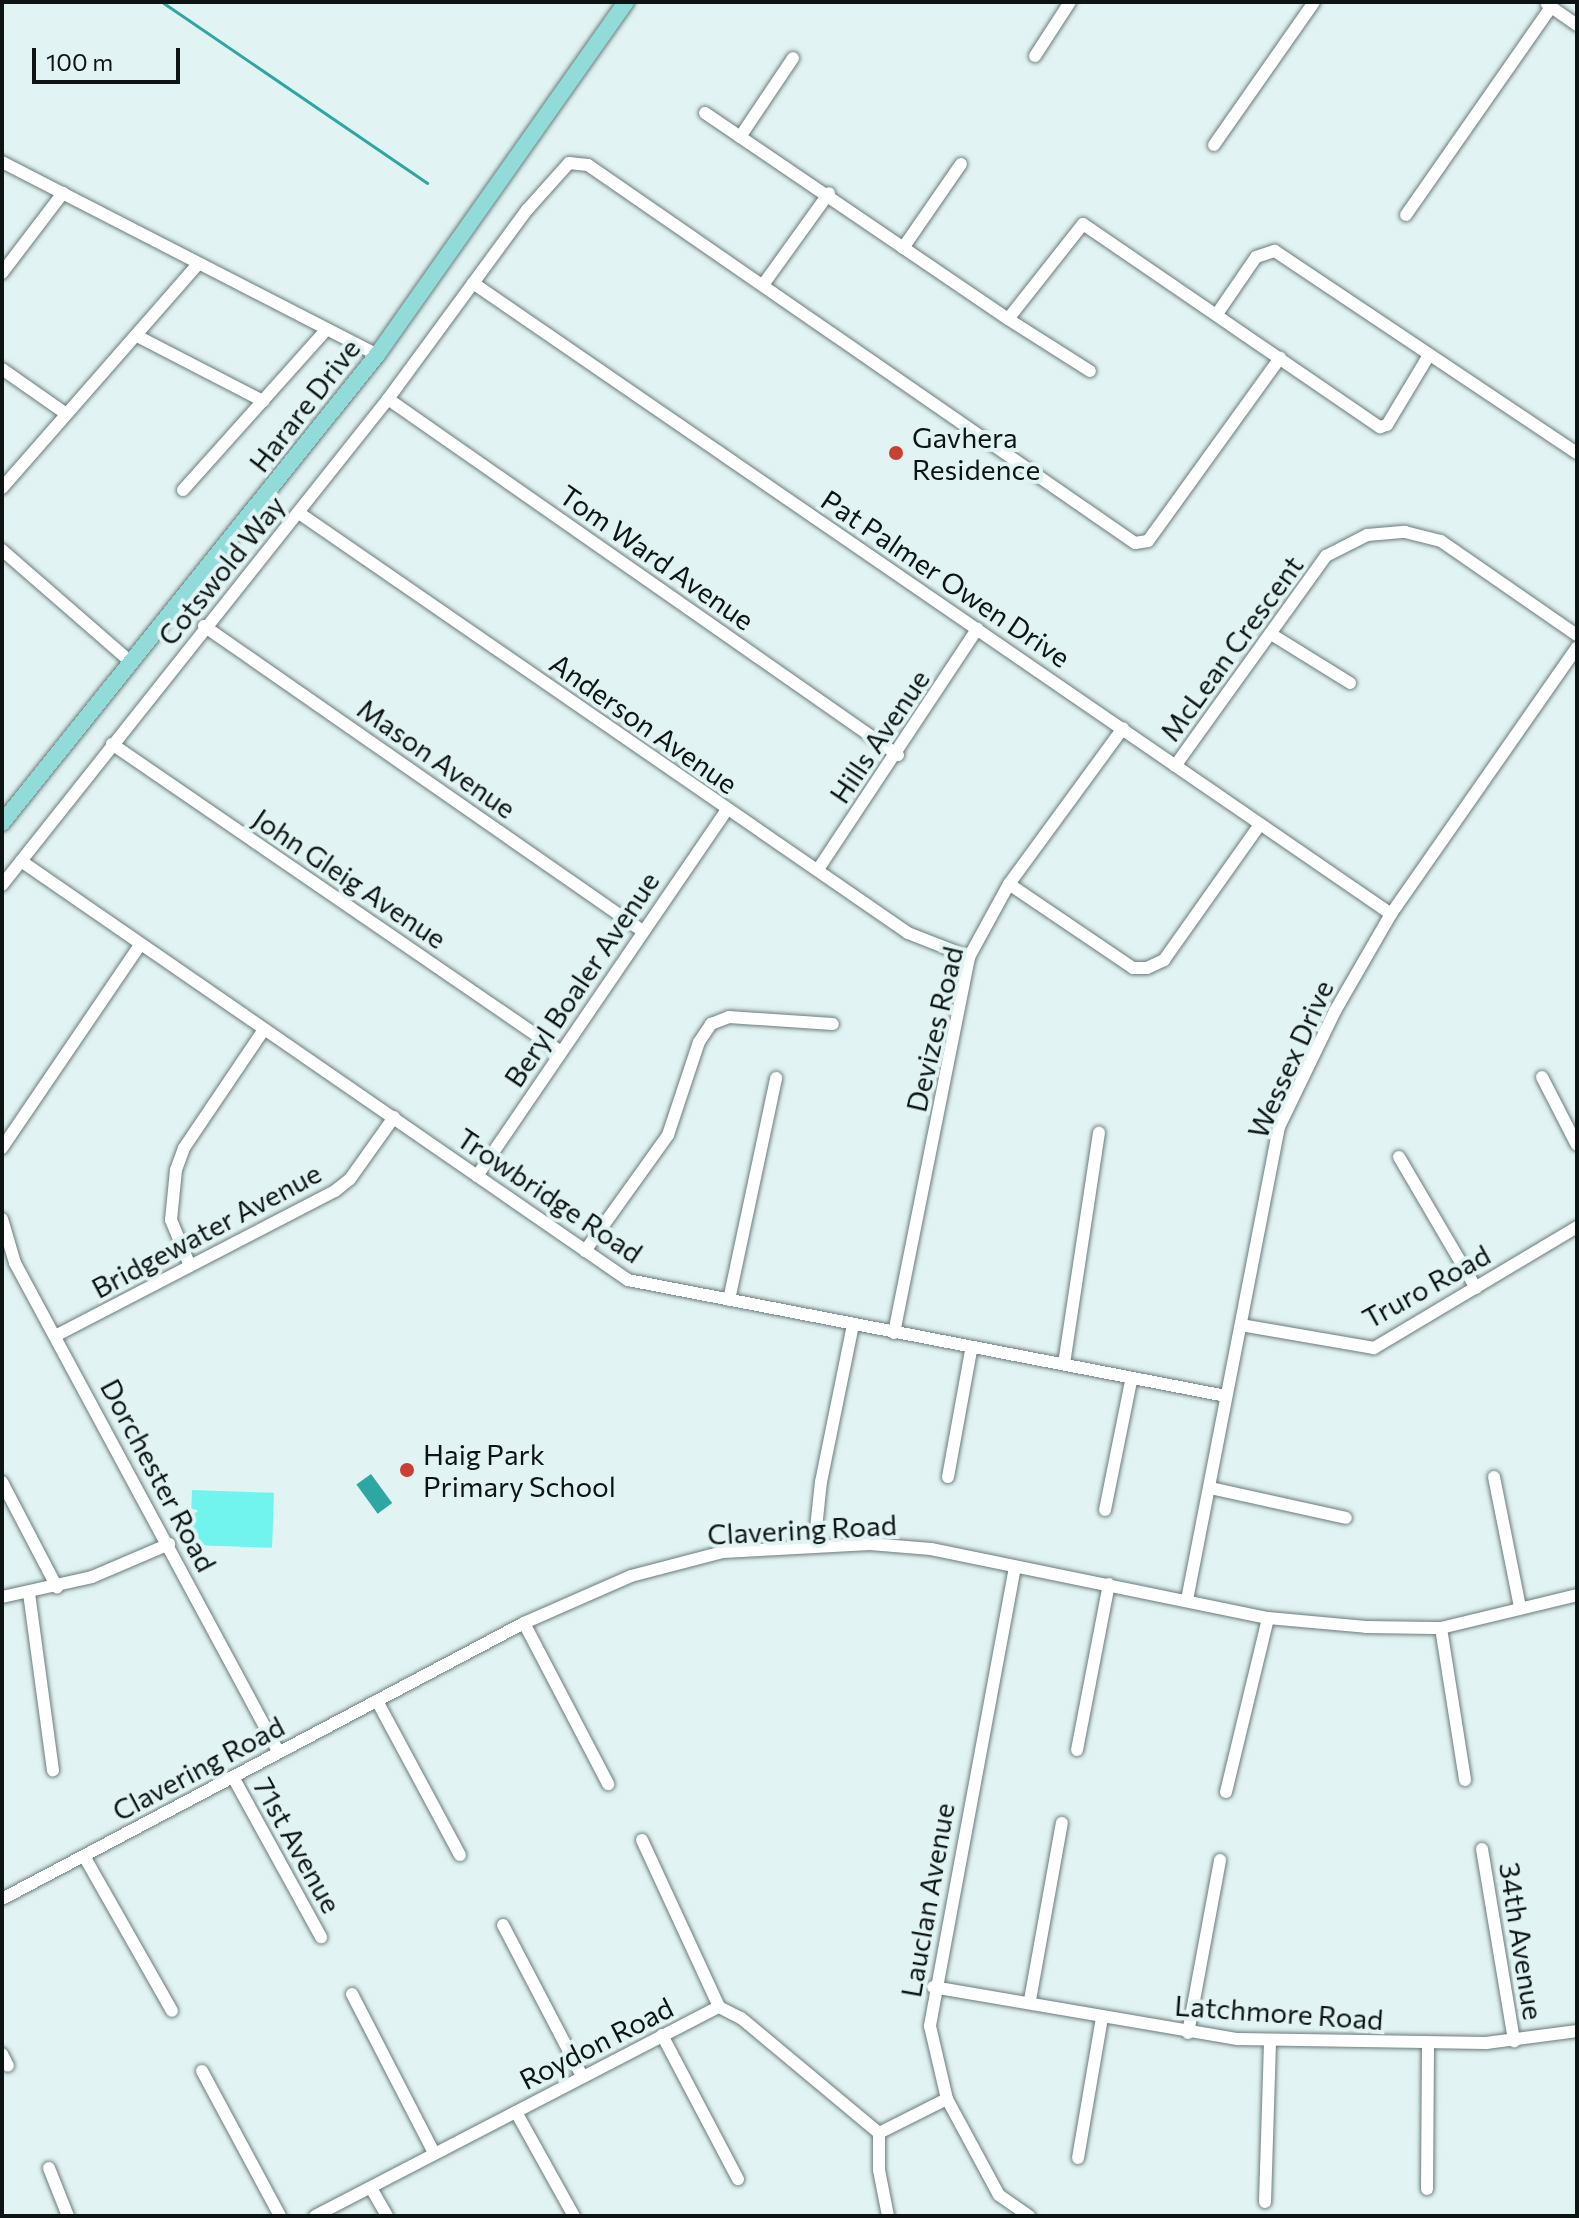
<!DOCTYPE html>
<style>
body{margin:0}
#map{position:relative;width:1579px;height:2218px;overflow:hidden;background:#e1f4f3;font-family:Commissioner,sans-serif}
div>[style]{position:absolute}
.green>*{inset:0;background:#70f4ed;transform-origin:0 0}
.water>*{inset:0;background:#2da7a2;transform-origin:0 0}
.stream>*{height:3px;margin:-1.5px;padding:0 1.5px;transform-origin:1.5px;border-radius:1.5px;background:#2da7a2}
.roads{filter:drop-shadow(0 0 2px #6a7b7a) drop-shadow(0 0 2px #6a7b7a)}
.minor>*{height:12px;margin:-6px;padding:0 6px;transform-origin:6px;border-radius:6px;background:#fff}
.major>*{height:16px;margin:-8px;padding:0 8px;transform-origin:8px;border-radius:8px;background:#91dcd9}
.dots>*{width:22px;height:22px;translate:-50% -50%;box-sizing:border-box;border:4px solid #e1f4f3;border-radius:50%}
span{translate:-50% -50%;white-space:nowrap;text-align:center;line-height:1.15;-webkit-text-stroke:8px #e1f4f3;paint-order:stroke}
.street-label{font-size:28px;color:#0d1414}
.poi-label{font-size:28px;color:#0d1414}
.left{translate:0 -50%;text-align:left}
.frame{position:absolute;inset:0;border:4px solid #0d1414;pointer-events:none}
.scale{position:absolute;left:32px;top:48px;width:148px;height:36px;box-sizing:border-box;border:4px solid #0d1414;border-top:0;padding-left:10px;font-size:24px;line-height:28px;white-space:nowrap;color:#0d1414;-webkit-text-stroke:6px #e1f4f3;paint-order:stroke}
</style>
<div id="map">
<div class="green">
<div style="left:192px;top:1490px;width:82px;height:55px;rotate:2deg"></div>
</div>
<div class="water">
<div style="left:371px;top:1474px;width:36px;height:18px;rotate:54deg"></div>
</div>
<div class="stream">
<div style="left:162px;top:2px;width:321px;rotate:34.3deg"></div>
</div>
<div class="roads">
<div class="minor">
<div style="left:1547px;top:4px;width:37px;rotate:35deg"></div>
<div style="left:1035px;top:56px;width:64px;rotate:-57.1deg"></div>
<div style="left:705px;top:113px;width:366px;rotate:34.2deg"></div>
<div style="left:1008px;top:319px;width:121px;rotate:-51.7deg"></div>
<div style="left:1083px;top:224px;width:360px;rotate:34.4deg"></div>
<div style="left:1380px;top:427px;width:7px;rotate:-16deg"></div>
<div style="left:1387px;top:425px;width:82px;rotate:-59deg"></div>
<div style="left:740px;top:137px;width:95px;rotate:-56.1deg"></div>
<div style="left:1214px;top:145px;width:174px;rotate:-55deg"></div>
<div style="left:2px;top:162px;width:422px;rotate:27.2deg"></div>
<div style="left:1406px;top:215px;width:254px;rotate:-55.1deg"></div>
<div style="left:903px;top:248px;width:102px;rotate:-55.4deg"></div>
<div style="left:2px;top:273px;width:101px;rotate:-52.7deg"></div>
<div style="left:473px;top:283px;width:1114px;rotate:34.5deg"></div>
<div style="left:763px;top:285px;width:113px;rotate:-54.3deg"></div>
<div style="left:1217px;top:314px;width:69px;rotate:-55.6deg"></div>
<div style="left:1256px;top:257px;width:20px;rotate:-18deg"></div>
<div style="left:1275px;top:251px;width:363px;rotate:33.8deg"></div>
<div style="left:1008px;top:319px;width:97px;rotate:32.4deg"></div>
<div style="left:139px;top:337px;width:140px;rotate:27.3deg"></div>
<div style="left:2px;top:369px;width:77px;rotate:34.9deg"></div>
<div style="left:388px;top:399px;width:622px;rotate:34.92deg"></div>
<div style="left:2px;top:488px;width:298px;rotate:-48.8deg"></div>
<div style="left:183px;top:490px;width:216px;rotate:-48.2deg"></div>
<div style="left:299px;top:513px;width:740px;rotate:34.59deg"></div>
<div style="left:908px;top:933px;width:66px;rotate:21.5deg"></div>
<div style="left:2px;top:550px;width:171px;rotate:41deg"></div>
<div style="left:204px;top:626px;width:532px;rotate:34.82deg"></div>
<div style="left:1271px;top:634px;width:93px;rotate:31.8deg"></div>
<div style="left:112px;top:744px;width:544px;rotate:34.45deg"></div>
<div style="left:1175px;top:766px;width:259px;rotate:-54.3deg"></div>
<div style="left:1326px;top:556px;width:46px;rotate:-27.1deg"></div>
<div style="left:1367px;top:535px;width:38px;rotate:-5deg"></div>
<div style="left:1405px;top:532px;width:37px;rotate:14deg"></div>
<div style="left:1441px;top:541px;width:165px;rotate:34.7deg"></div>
<div style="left:21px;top:861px;width:738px;rotate:34.62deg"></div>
<div style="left:628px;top:1280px;width:609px;rotate:10.98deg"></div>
<div style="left:819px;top:868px;width:287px;rotate:-56.5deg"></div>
<div style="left:1009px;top:884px;width:150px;rotate:34.1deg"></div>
<div style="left:1133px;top:968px;width:14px"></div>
<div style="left:1147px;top:968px;width:19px;rotate:-25deg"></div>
<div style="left:1164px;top:960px;width:163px;rotate:-54.7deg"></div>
<div style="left:2px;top:885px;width:621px;rotate:-51.54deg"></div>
<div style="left:388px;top:399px;width:235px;rotate:-53.7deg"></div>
<div style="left:527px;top:210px;width:63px;rotate:-48.2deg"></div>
<div style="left:569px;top:163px;width:19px;rotate:6deg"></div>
<div style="left:588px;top:165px;width:665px;rotate:34.65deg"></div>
<div style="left:1135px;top:543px;width:13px;rotate:-9deg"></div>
<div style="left:1148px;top:541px;width:226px;rotate:-54.2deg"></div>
<div style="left:1542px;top:1077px;width:76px;rotate:62.8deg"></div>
<div style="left:2px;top:1148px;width:245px;rotate:-55.8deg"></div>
<div style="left:1399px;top:1157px;width:152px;rotate:59.6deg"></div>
<div style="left:477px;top:1176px;width:443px;rotate:-55.7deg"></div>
<div style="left:2px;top:1219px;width:46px;rotate:73.5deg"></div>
<div style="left:15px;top:1263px;width:554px;rotate:61.68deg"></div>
<div style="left:585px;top:1251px;width:143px;rotate:-54.4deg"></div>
<div style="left:668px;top:1135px;width:98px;rotate:-71.6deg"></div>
<div style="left:699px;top:1042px;width:22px;rotate:-56deg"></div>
<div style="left:711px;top:1024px;width:19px;rotate:-21deg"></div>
<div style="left:729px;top:1017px;width:104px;rotate:3.9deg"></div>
<div style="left:190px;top:1266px;width:50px;rotate:-112.4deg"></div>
<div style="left:171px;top:1220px;width:50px;rotate:-84.3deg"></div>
<div style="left:176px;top:1170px;width:23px;rotate:-70deg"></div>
<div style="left:184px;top:1148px;width:141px;rotate:-56deg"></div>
<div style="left:729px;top:1300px;width:227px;rotate:-78deg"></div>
<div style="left:1241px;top:1325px;width:135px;rotate:9.8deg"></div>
<div style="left:1374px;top:1348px;width:236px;rotate:-30.8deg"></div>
<div style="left:894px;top:1333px;width:383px;rotate:-78.7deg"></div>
<div style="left:969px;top:957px;width:83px;rotate:-61.3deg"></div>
<div style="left:1009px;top:884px;width:193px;rotate:-53.8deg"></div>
<div style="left:57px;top:1335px;width:313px;rotate:-27.4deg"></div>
<div style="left:335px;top:1191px;width:19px;rotate:-39deg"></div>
<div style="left:350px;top:1179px;width:76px;rotate:-54.6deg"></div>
<div style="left:1064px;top:1364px;width:234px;rotate:-81.4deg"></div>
<div style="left:948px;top:1477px;width:129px;rotate:-79.7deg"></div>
<div style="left:1494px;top:1477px;width:133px;rotate:78.7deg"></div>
<div style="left:2px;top:1482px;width:119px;rotate:62.4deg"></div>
<div style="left:1210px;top:1488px;width:139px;rotate:12.4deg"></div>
<div style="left:1105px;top:1510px;width:132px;rotate:-78.6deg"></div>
<div style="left:814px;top:1547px;width:65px;rotate:-83.9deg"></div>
<div style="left:821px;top:1482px;width:160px;rotate:-78.5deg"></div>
<div style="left:1015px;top:1567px;width:467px;rotate:100.5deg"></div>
<div style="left:930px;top:2026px;width:75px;rotate:76.9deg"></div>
<div style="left:947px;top:2099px;width:109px;rotate:61.6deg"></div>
<div style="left:999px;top:2195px;width:37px;rotate:35deg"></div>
<div style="left:29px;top:1593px;width:179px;rotate:82.3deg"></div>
<div style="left:2px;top:1597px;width:92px;rotate:-12.5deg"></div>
<div style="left:92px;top:1577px;width:84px;rotate:-23.2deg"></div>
<div style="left:1187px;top:1600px;width:482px;rotate:-79deg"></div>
<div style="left:1279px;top:1127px;width:129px;rotate:-64.2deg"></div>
<div style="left:1335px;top:1011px;width:112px;rotate:-60deg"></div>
<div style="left:1391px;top:914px;width:325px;rotate:-55.1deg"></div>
<div style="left:524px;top:1623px;width:182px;rotate:62.4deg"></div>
<div style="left:1441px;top:1628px;width:154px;rotate:81deg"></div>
<div style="left:377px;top:1701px;width:175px;rotate:61.7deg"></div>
<div style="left:1077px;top:1750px;width:169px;rotate:-79.1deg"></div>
<div style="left:233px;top:1777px;width:183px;rotate:61.2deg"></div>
<div style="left:1226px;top:1792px;width:179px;rotate:-76.4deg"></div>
<div style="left:642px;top:1840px;width:184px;rotate:65.2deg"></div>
<div style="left:1482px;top:1849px;width:195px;rotate:80.5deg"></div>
<div style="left:84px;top:1856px;width:178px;rotate:60.4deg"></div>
<div style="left:2px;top:1899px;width:590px;rotate:-27.87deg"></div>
<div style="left:524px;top:1623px;width:117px;rotate:-23.7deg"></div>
<div style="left:631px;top:1576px;width:95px;rotate:-14.6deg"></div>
<div style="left:723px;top:1552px;width:147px;rotate:-3.1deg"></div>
<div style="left:870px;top:1544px;width:61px;rotate:4.7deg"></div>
<div style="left:931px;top:1549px;width:344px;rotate:11.6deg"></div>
<div style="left:1268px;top:1618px;width:98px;rotate:5.2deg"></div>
<div style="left:1366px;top:1627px;width:75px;rotate:0.8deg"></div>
<div style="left:1441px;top:1628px;width:140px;rotate:-13.6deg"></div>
<div style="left:503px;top:1925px;width:170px;rotate:62.4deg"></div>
<div style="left:933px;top:1987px;width:309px;rotate:9.7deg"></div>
<div style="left:1238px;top:2039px;width:248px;rotate:0.9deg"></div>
<div style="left:1486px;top:2043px;width:92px;rotate:-7.5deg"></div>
<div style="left:352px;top:1994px;width:179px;rotate:62.7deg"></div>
<div style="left:1030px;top:2000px;width:180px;rotate:-79.8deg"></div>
<div style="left:1188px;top:2033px;width:176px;rotate:-79.5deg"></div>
<div style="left:662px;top:2035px;width:163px;rotate:62.2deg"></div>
<div style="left:2px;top:2054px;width:13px;rotate:63deg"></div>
<div style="left:202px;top:2071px;width:165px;rotate:61.7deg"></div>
<div style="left:516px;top:2112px;width:119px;rotate:60.9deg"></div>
<div style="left:879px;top:2133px;width:37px;rotate:90deg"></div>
<div style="left:879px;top:2170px;width:47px;rotate:78.9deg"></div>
<div style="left:879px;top:2133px;width:76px;rotate:-26.6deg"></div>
<div style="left:1078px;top:2158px;width:142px;rotate:-80.3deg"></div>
<div style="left:49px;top:2168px;width:52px;rotate:68.4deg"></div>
<div style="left:371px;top:2188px;width:32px;rotate:60deg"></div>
<div style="left:1427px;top:2189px;width:145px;rotate:-89.6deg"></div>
<div style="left:1265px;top:2202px;width:161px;rotate:-88.2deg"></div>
<div style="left:315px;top:2216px;width:455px;rotate:-27.4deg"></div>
<div style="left:719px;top:2007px;width:25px;rotate:27deg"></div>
<div style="left:741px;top:2018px;width:180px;rotate:39.8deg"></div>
</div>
<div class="major">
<div style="left:2px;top:823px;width:600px;rotate:-51.3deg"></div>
<div style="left:377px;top:355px;width:432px;rotate:-54.8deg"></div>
</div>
</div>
<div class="dots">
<div style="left:896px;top:453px;background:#cb3e32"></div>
<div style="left:407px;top:1470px;background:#cb3e32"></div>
</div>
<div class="street-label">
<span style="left:304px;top:405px;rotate:-52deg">Harare Drive</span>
<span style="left:657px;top:557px;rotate:35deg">Tom Ward Avenue</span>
<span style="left:221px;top:570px;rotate:-51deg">Cotswold Way</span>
<span style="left:946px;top:578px;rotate:34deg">Pat Palmer Owen Drive</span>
<span style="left:1231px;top:648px;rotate:-54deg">McLean Crescent</span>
<span style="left:644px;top:723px;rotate:35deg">Anderson Avenue</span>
<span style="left:879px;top:736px;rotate:-56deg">Hills Avenue</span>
<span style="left:437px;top:758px;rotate:35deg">Mason Avenue</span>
<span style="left:350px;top:878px;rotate:34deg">John Gleig Avenue</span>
<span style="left:581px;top:979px;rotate:-56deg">Beryl Boaler Avenue</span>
<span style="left:934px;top:1029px;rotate:-77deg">Devizes Road</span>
<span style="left:1290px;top:1059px;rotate:-66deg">Wessex Drive</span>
<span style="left:550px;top:1195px;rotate:34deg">Trowbridge Road</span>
<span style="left:206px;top:1230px;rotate:-28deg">Bridgewater Avenue</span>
<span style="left:1426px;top:1286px;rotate:-29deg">Truro Road</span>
<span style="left:159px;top:1475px;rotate:62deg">Dorchester Road</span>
<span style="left:802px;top:1529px;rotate:-3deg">Clavering Road</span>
<span style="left:198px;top:1768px;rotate:-28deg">Clavering Road</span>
<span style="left:298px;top:1845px;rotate:61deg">71st Avenue</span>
<span style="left:927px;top:1900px;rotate:-80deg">Lauclan Avenue</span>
<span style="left:1522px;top:1941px;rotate:81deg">34th Avenue</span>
<span style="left:1279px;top:2012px;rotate:4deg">Latchmore Road</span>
<span style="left:596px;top:2043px;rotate:-27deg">Roydon Road</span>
</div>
<div class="poi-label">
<span class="left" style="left:912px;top:453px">Gavhera<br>Residence</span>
<span class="left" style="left:423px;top:1470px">Haig Park<br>Primary School</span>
</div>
<div class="frame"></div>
<div class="scale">100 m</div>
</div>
